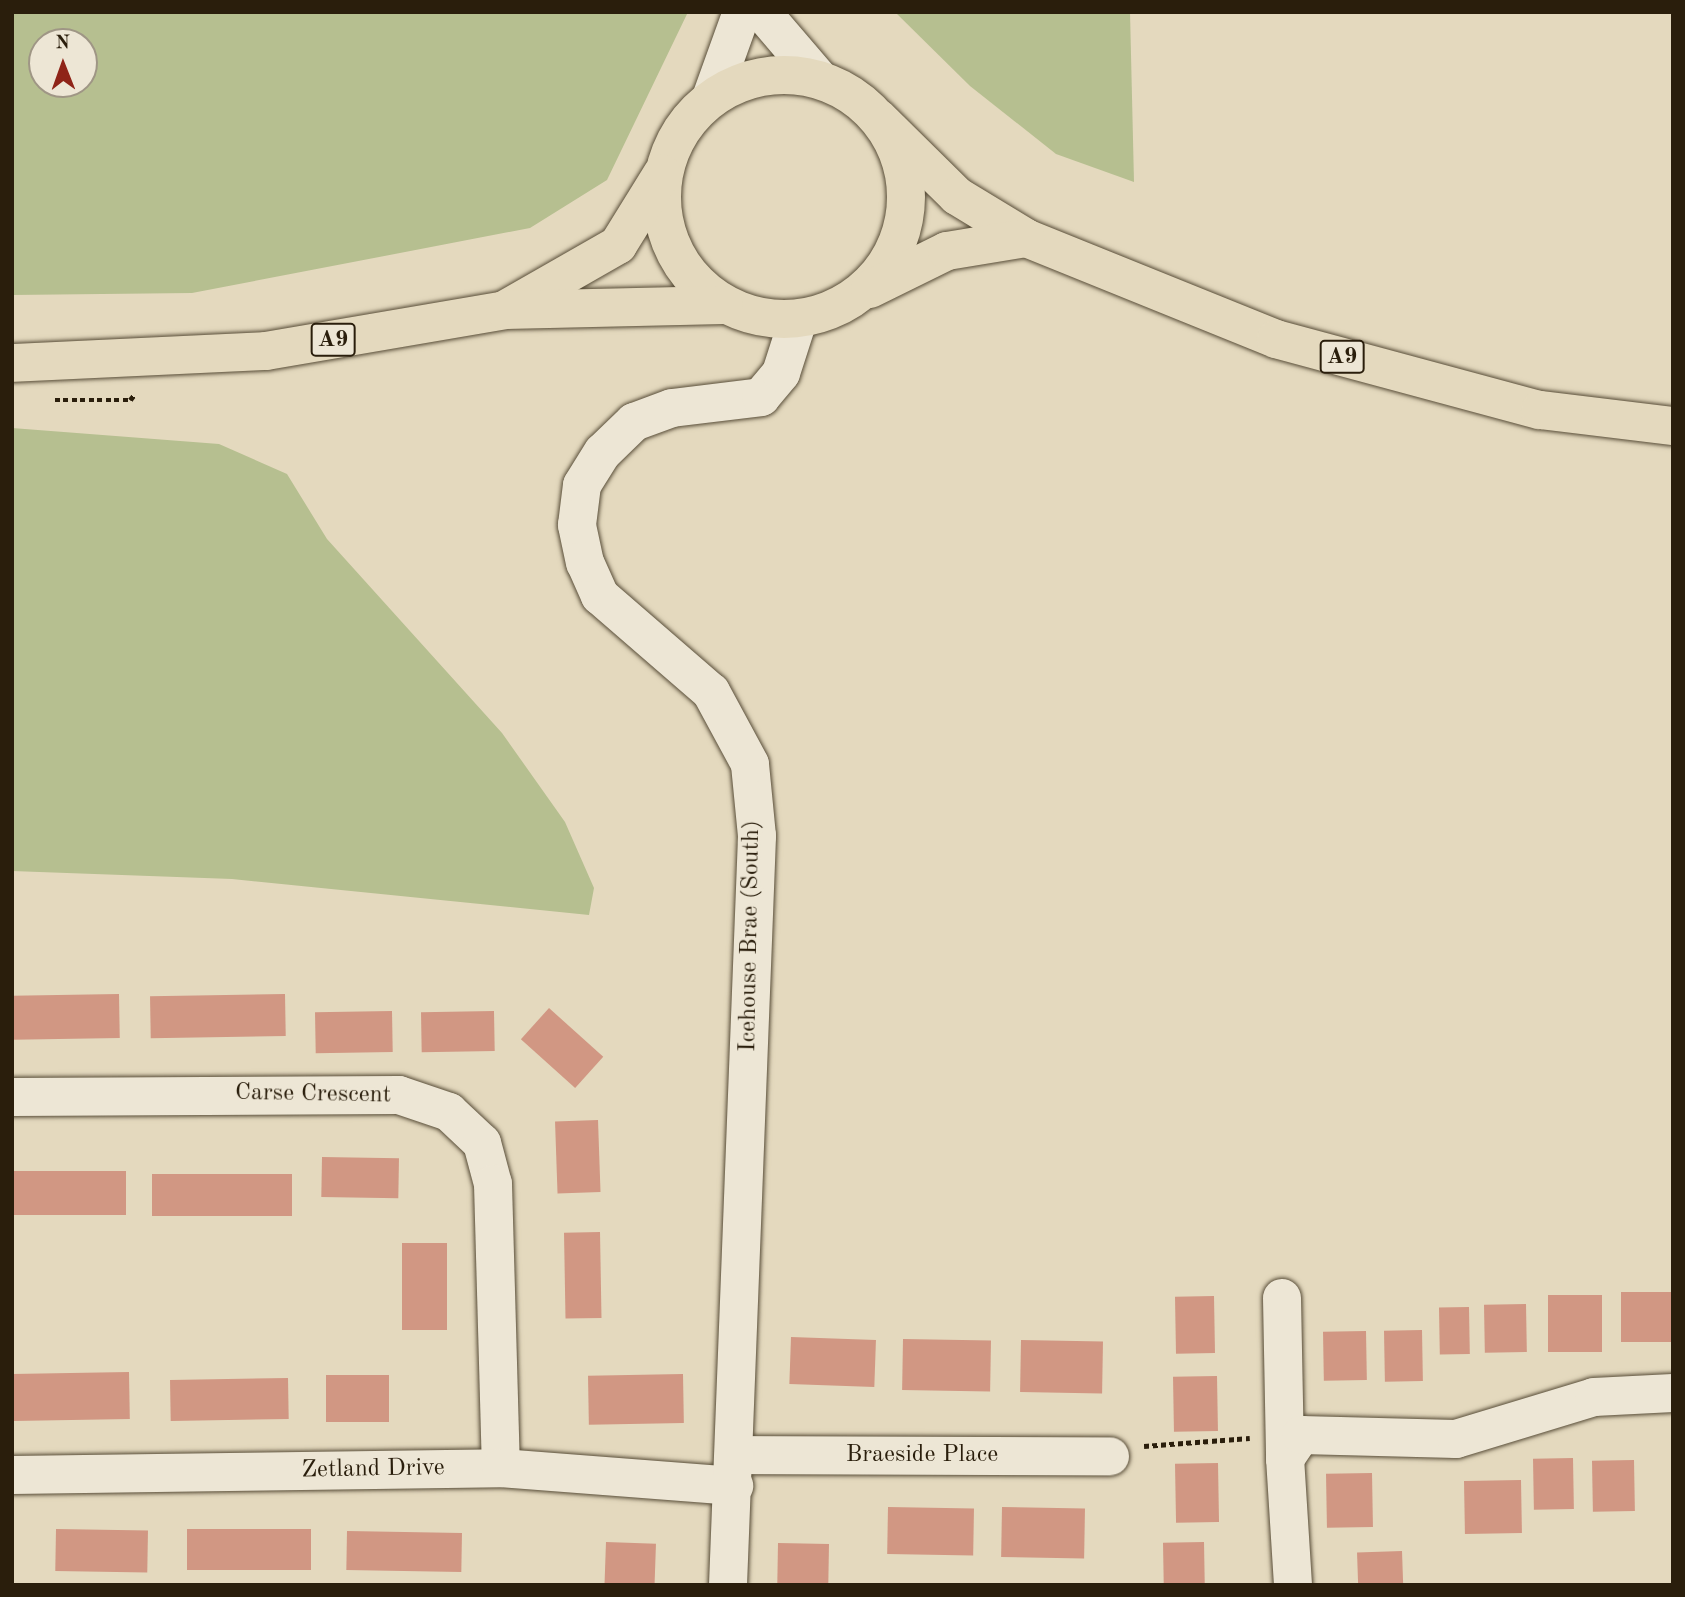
<!DOCTYPE html>
<style>
body{margin:0}
#map{position:relative;width:1685px;height:1597px;overflow:hidden;background:#e4d9be;font-family:"Old Standard TT",serif}
div>[style]{position:absolute}
.green>*{inset:0;background:#b6bf90}
.building>*{inset:0;background:#d19783;transform-origin:0 0}
.path>*{height:4.5px;margin-top:-2.25px;transform-origin:0;background:repeating-linear-gradient(90deg,#2a1e0c 0 5px,transparent 0 8.5px)}
.roads{filter:drop-shadow(0 0 2px #584d38) drop-shadow(0 0 2px #584d38)}
.minor>*{height:38px;margin:-19px;padding:0 19px;transform-origin:19px;border-radius:19px;background:#ede6d5}
.major>*{height:38px;margin:-19px;padding:0 19px;transform-origin:19px;border-radius:19px;background:#e4d9be}
.major>.ring{margin:-19px;padding:0;box-sizing:content-box;background:none;border:38px solid #e4d9be;border-radius:50%}
span{translate:-50% -50%;white-space:nowrap;text-align:center;line-height:1.15;-webkit-text-stroke:5px #ede6d5;paint-order:stroke}
.shield-label span{padding:2px 5px;background:#ede6d5;border:2px solid;border-radius:5px;-webkit-text-stroke-width:0}
.shield-label{font-size:23px;color:#2a1e0c;font-weight:700}
.street-label{font-size:24px;color:#2a1e0c}
.frame{position:absolute;inset:0;border:14px solid #2a1e0c;pointer-events:none}
.north{position:absolute;left:28px;top:28px;width:70px;height:70px;box-sizing:border-box;background:#ede6d5;border:2px solid #9f9685;border-radius:50%;rotate:359deg;font-size:19px;font-weight:700;line-height:28px;text-align:center;color:#2a1e0c}
.north::after{content:'';display:block;margin:auto;width:24px;height:32px;background:#8f2418;clip-path:polygon(50% 0,100% 100%,50% 72%,0 100%)}
</style>
<div id="map">
<div class="green">
<div style="clip-path:polygon(evenodd,12px 12px,688px 12px,607px 180px,530px 228px,192px 293px,12px 295px,12px 12px,42px 42px,84px 42px,84px 84px,42px 84px,42px 42px)"></div>
<div style="clip-path:polygon(895px 12px,1130px 12px,1134px 182px,1056px 154px,970px 86px)"></div>
<div style="clip-path:polygon(12px 428px,219px 444px,287px 474px,327px 539px,502px 733px,565px 822px,594px 888px,589px 915px,232px 879px,12px 871px)"></div>
</div>
<div class="building">
<div style="left:119px;top:994px;width:44px;height:107px;rotate:89deg"></div>
<div style="left:285px;top:994px;width:42px;height:135px;rotate:89deg"></div>
<div style="left:549px;top:1008px;width:73px;height:42px;rotate:42deg"></div>
<div style="left:392px;top:1011px;width:41px;height:77px;rotate:89deg"></div>
<div style="left:494px;top:1011px;width:40px;height:73px;rotate:89deg"></div>
<div style="left:598px;top:1120px;width:72px;height:43px;rotate:88deg"></div>
<div style="left:322px;top:1157px;width:77px;height:40px;rotate:1deg"></div>
<div style="left:126px;top:1171px;width:44px;height:114px;rotate:90deg"></div>
<div style="left:152px;top:1174px;width:140px;height:42px"></div>
<div style="left:600px;top:1232px;width:86px;height:36px;rotate:89deg"></div>
<div style="left:402px;top:1243px;width:45px;height:87px"></div>
<div style="left:1673px;top:1292px;width:50px;height:52px;rotate:90deg"></div>
<div style="left:1548px;top:1295px;width:54px;height:57px"></div>
<div style="left:1214px;top:1296px;width:57px;height:39px;rotate:89deg"></div>
<div style="left:1526px;top:1304px;width:48px;height:42px;rotate:89deg"></div>
<div style="left:1469px;top:1307px;width:47px;height:30px;rotate:89deg"></div>
<div style="left:1422px;top:1330px;width:51px;height:38px;rotate:89deg"></div>
<div style="left:1366px;top:1331px;width:49px;height:43px;rotate:89deg"></div>
<div style="left:791px;top:1337px;width:85px;height:47px;rotate:2deg"></div>
<div style="left:903px;top:1339px;width:88px;height:51px;rotate:1deg"></div>
<div style="left:1021px;top:1340px;width:82px;height:52px;rotate:1deg"></div>
<div style="left:129px;top:1372px;width:47px;height:117px;rotate:89deg"></div>
<div style="left:683px;top:1374px;width:49px;height:95px;rotate:89deg"></div>
<div style="left:326px;top:1375px;width:63px;height:47px"></div>
<div style="left:1217px;top:1376px;width:55px;height:44px;rotate:89deg"></div>
<div style="left:288px;top:1378px;width:41px;height:118px;rotate:89deg"></div>
<div style="left:1573px;top:1458px;width:51px;height:40px;rotate:89deg"></div>
<div style="left:1634px;top:1460px;width:51px;height:42px;rotate:89deg"></div>
<div style="left:1218px;top:1463px;width:59px;height:43px;rotate:89deg"></div>
<div style="left:1372px;top:1473px;width:54px;height:46px;rotate:89deg"></div>
<div style="left:1521px;top:1480px;width:53px;height:57px;rotate:89deg"></div>
<div style="left:888px;top:1507px;width:86px;height:47px;rotate:1deg"></div>
<div style="left:1002px;top:1507px;width:83px;height:50px;rotate:1deg"></div>
<div style="left:56px;top:1529px;width:92px;height:42px;rotate:1deg"></div>
<div style="left:187px;top:1529px;width:124px;height:41px"></div>
<div style="left:347px;top:1531px;width:115px;height:39px;rotate:1deg"></div>
<div style="left:606px;top:1542px;width:50px;height:43px;rotate:2deg"></div>
<div style="left:1204px;top:1542px;width:43px;height:41px;rotate:89deg"></div>
<div style="left:778px;top:1543px;width:51px;height:42px;rotate:1deg"></div>
<div style="left:1402px;top:1551px;width:34px;height:45px;rotate:88deg"></div>
</div>
<div class="path">
<div style="left:55px;top:400px;width:75px"></div>
<div style="left:130px;top:400px;width:6px;rotate:-51deg"></div>
<div style="left:1144px;top:1446px;width:106px;rotate:-4.3deg"></div>
</div>
<div class="roads">
<div class="minor">
<div style="left:762px;top:12px;width:89px;rotate:49.5deg"></div>
<div style="left:711px;top:98px;width:91px;rotate:-70.2deg"></div>
<div style="left:12px;top:1097px;width:387px;rotate:-0.3deg"></div>
<div style="left:399px;top:1095px;width:53px;rotate:18.8deg"></div>
<div style="left:449px;top:1112px;width:45px;rotate:43.2deg"></div>
<div style="left:482px;top:1143px;width:42px;rotate:75deg"></div>
<div style="left:493px;top:1184px;width:284px;rotate:88.4deg"></div>
<div style="left:1282px;top:1298px;width:161px;rotate:88.9deg"></div>
<div style="left:735px;top:1455px;width:375px;rotate:0.2deg"></div>
<div style="left:12px;top:1475px;width:489px;rotate:-0.8deg"></div>
<div style="left:501px;top:1468px;width:234px;rotate:4.4deg"></div>
<div style="left:728px;top:1585px;width:750px;rotate:-87.78deg"></div>
<div style="left:757px;top:836px;width:72px;rotate:-95.6deg"></div>
<div style="left:750px;top:764px;width:82px;rotate:-118.4deg"></div>
<div style="left:711px;top:692px;width:147px;rotate:-139.1deg"></div>
<div style="left:600px;top:596px;width:36px;rotate:-114deg"></div>
<div style="left:585px;top:563px;width:39px;rotate:-102deg"></div>
<div style="left:577px;top:525px;width:40px;rotate:-82.9deg"></div>
<div style="left:582px;top:485px;width:39px;rotate:-58deg"></div>
<div style="left:603px;top:452px;width:43px;rotate:-44.1deg"></div>
<div style="left:634px;top:422px;width:40px;rotate:-20.2deg"></div>
<div style="left:672px;top:408px;width:90px;rotate:-7deg"></div>
<div style="left:761px;top:397px;width:31px;rotate:-50deg"></div>
<div style="left:781px;top:373px;width:56px;rotate:-72.2deg"></div>
<div style="left:1293px;top:1585px;width:126px;rotate:-93.6deg"></div>
<div style="left:1285px;top:1459px;width:29px;rotate:-56deg"></div>
<div style="left:1301px;top:1435px;width:155px;rotate:1.5deg"></div>
<div style="left:1456px;top:1439px;width:144px;rotate:-16.9deg"></div>
<div style="left:1594px;top:1397px;width:79px;rotate:-2.9deg"></div>
</div>
<div class="major">
<div class="ring" style="left:662px;top:75px;width:206px;height:206px"></div>
<div style="left:878px;top:118px;width:111px;rotate:44.6deg"></div>
<div style="left:957px;top:196px;width:81px;rotate:31.3deg"></div>
<div style="left:1026px;top:238px;width:270px;rotate:22deg"></div>
<div style="left:1276px;top:339px;width:273px;rotate:15.1deg"></div>
<div style="left:1540px;top:410px;width:134px;rotate:6.9deg"></div>
<div style="left:870px;top:289px;width:86px;rotate:-26.3deg"></div>
<div style="left:947px;top:251px;width:80px;rotate:-9.3deg"></div>
<div style="left:506px;top:309px;width:129px;rotate:-29.7deg"></div>
<div style="left:618px;top:245px;width:84px;rotate:-58.2deg"></div>
<div style="left:12px;top:363px;width:254px;rotate:-2.7deg"></div>
<div style="left:266px;top:351px;width:242px;rotate:-9.7deg"></div>
<div style="left:505px;top:310px;width:219px;rotate:-1.3deg"></div>
</div>
</div>
<div class="shield-label">
<span style="left:333px;top:340px">A9</span>
<span style="left:1342px;top:357px">A9</span>
</div>
<div class="street-label">
<span style="left:751px;top:936px;rotate:-89deg">Icehouse Brae (South)</span>
<span style="left:313px;top:1095px;rotate:1deg">Carse Crescent</span>
<span style="left:922px;top:1456px">Braeside Place</span>
<span style="left:373px;top:1470px;rotate:-1deg">Zetland Drive</span>
</div>
<div class="frame"></div>
<div class="north">N</div>
</div>
